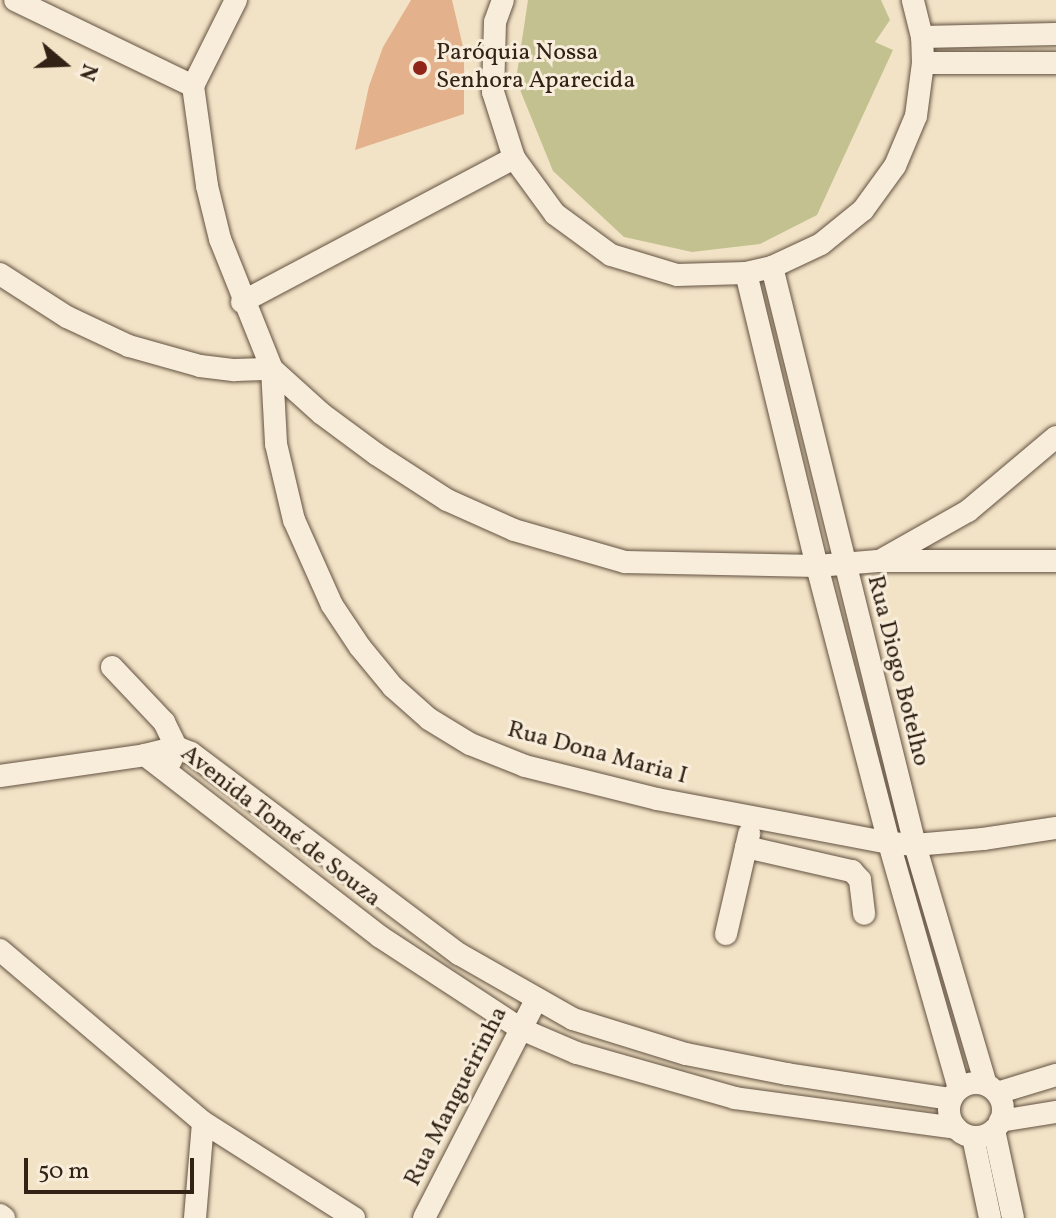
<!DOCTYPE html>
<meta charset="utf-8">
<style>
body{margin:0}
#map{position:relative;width:1056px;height:1218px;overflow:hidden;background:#f3e3c6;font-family:Vollkorn,serif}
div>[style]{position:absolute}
.green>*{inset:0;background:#c3c190}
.building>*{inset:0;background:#e3b28c}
.roads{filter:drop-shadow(0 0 2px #625241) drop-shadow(0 0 2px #625241)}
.minor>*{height:22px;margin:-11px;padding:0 11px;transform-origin:11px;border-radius:11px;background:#f7edda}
.minor>.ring{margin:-11px;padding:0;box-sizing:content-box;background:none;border:22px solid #f7edda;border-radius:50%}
.dots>*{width:22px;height:22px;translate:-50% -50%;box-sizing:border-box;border:4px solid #f7edda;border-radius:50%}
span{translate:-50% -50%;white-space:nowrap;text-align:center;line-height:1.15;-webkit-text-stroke:6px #f7edda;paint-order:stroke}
.poi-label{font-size:24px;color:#312215}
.left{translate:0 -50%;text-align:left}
.street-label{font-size:24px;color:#312215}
.north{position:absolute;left:24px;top:24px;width:80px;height:80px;-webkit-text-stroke:6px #f7edda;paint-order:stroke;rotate:109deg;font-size:22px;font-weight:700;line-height:32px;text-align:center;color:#312215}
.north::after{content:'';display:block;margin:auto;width:28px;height:36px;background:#312215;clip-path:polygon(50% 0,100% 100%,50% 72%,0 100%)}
.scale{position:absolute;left:24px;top:1158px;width:170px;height:36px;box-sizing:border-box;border:4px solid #312215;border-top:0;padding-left:10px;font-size:24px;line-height:28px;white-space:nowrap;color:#312215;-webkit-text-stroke:6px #f7edda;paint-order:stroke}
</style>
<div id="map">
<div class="green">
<div style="clip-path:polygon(528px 0,881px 0,890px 20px,875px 42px,893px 50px,817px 215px,760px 244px,692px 252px,624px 237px,553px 171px,516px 80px)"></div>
</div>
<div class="building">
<div style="clip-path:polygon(411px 0,452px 0,464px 51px,464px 114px,355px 150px,369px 86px,383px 47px)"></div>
</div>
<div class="roads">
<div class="minor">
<div style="left:15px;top:0;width:198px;rotate:25.8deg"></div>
<div style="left:236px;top:0;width:96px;rotate:116.6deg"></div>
<div style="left:193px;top:86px;width:101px;rotate:82deg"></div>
<div style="left:207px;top:186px;width:55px;rotate:76.2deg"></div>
<div style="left:220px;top:239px;width:140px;rotate:68.2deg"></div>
<div style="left:272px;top:369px;width:67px;rotate:42deg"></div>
<div style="left:322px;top:414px;width:67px;rotate:36.5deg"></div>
<div style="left:376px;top:454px;width:85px;rotate:32.9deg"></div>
<div style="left:447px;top:500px;width:73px;rotate:24.1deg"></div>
<div style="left:514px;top:530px;width:116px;rotate:16.1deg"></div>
<div style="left:625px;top:562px;width:192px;rotate:1.2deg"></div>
<div style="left:817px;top:566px;width:61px;rotate:-4.7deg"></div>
<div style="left:878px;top:561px;width:178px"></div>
<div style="left:503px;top:0;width:23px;rotate:110deg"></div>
<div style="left:495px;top:22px;width:70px;rotate:91.6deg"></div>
<div style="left:493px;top:92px;width:69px;rotate:72.3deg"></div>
<div style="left:514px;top:158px;width:69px;rotate:53.8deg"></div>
<div style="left:555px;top:214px;width:69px;rotate:36.2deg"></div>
<div style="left:611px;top:255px;width:69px;rotate:16.9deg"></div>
<div style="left:677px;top:275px;width:69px;rotate:-1.7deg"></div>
<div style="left:746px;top:273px;width:27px;rotate:-13deg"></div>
<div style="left:772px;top:267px;width:54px;rotate:-25.1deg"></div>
<div style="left:821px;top:244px;width:54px;rotate:-39deg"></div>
<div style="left:863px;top:210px;width:54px;rotate:-54deg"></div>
<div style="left:895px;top:166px;width:54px;rotate:-67.2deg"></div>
<div style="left:916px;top:116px;width:53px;rotate:-82.5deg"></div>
<div style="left:923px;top:63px;width:26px;rotate:-92deg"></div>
<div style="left:922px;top:37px;width:38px;rotate:-104deg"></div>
<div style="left:922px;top:37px;width:134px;rotate:-1.3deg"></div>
<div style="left:923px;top:63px;width:133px"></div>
<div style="left:772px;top:267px;width:595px;rotate:76.1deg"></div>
<div style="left:915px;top:845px;width:249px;rotate:73.5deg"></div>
<div style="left:746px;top:273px;width:301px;rotate:76.4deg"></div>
<div style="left:817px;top:566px;width:286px;rotate:75.4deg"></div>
<div style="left:889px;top:843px;width:255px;rotate:74.1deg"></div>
<div style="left:0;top:274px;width:80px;rotate:32.7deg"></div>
<div style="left:67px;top:317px;width:68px;rotate:25.1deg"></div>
<div style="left:129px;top:346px;width:74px;rotate:15.7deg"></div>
<div style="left:200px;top:366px;width:35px;rotate:7deg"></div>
<div style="left:235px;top:370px;width:37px;rotate:-2deg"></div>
<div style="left:242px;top:302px;width:308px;rotate:-27.9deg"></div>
<div style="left:272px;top:369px;width:75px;rotate:86.9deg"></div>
<div style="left:276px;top:444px;width:78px;rotate:76.7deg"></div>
<div style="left:294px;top:520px;width:93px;rotate:65.9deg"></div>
<div style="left:332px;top:605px;width:50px;rotate:56.3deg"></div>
<div style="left:360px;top:647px;width:52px;rotate:50.5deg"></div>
<div style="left:393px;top:687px;width:48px;rotate:41.6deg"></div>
<div style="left:429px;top:719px;width:48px;rotate:31.4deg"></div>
<div style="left:470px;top:744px;width:59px;rotate:21.8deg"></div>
<div style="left:525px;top:766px;width:136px;rotate:14deg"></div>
<div style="left:657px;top:799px;width:236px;rotate:10.7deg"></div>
<div style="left:889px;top:843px;width:26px;rotate:4deg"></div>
<div style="left:915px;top:845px;width:68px;rotate:-5deg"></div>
<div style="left:983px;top:839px;width:74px;rotate:-8.6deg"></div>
<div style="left:883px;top:559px;width:98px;rotate:-29.5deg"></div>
<div style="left:968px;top:511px;width:115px;rotate:-40.1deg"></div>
<div style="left:112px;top:667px;width:76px;rotate:46.6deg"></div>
<div style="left:164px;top:722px;width:28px;rotate:64deg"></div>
<div style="left:176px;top:747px;width:15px;rotate:110deg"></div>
<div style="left:145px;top:755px;width:296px;rotate:37.7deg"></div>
<div style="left:379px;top:936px;width:170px;rotate:33.2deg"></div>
<div style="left:521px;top:1029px;width:61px;rotate:23.2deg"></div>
<div style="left:577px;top:1053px;width:164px;rotate:15.9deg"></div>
<div style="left:735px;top:1098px;width:223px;rotate:7.7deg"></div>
<div style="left:0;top:776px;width:147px;rotate:-8.2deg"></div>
<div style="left:145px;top:755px;width:32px;rotate:-14deg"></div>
<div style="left:176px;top:747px;width:16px;rotate:22deg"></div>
<div style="left:191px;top:753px;width:335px;rotate:36.9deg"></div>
<div style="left:459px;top:954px;width:131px;rotate:29.7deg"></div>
<div style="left:573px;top:1019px;width:118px;rotate:17.2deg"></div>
<div style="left:686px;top:1054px;width:103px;rotate:11.2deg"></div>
<div style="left:787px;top:1074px;width:166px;rotate:8.7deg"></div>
<div style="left:746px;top:847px;width:109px;rotate:12.8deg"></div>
<div style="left:852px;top:871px;width:12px;rotate:48deg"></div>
<div style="left:860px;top:880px;width:34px;rotate:83deg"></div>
<div style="left:726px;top:934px;width:103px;rotate:-77deg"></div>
<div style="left:0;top:950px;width:266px;rotate:40.3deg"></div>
<div style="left:203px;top:1122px;width:179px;rotate:32.4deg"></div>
<div class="ring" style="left:949px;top:1083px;width:32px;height:32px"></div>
<div style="left:997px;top:1093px;width:62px;rotate:-17deg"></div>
<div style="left:1000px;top:1121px;width:57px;rotate:-9.1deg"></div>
<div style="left:994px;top:1130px;width:90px;rotate:77.8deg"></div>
<div style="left:973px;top:1137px;width:83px;rotate:78.1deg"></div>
<div style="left:0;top:1215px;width:5px;rotate:37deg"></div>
<div style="left:195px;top:1218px;width:96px;rotate:-85.2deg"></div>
<div style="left:424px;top:1218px;width:245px;rotate:-62.8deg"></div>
</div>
</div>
<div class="dots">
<div style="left:420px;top:68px;background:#8f2418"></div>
</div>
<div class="poi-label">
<span class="left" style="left:436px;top:68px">Paróquia Nossa<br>Senhora Aparecida</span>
</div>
<div class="street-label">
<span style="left:897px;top:671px;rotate:76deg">Rua Diogo Botelho</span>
<span style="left:597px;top:754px;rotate:15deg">Rua Dona Maria I</span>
<span style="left:280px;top:827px;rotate:38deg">Avenida Tomé de Souza</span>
<span style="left:457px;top:1097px;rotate:-63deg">Rua Mangueirinha</span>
</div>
<div class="north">N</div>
<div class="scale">50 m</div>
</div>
